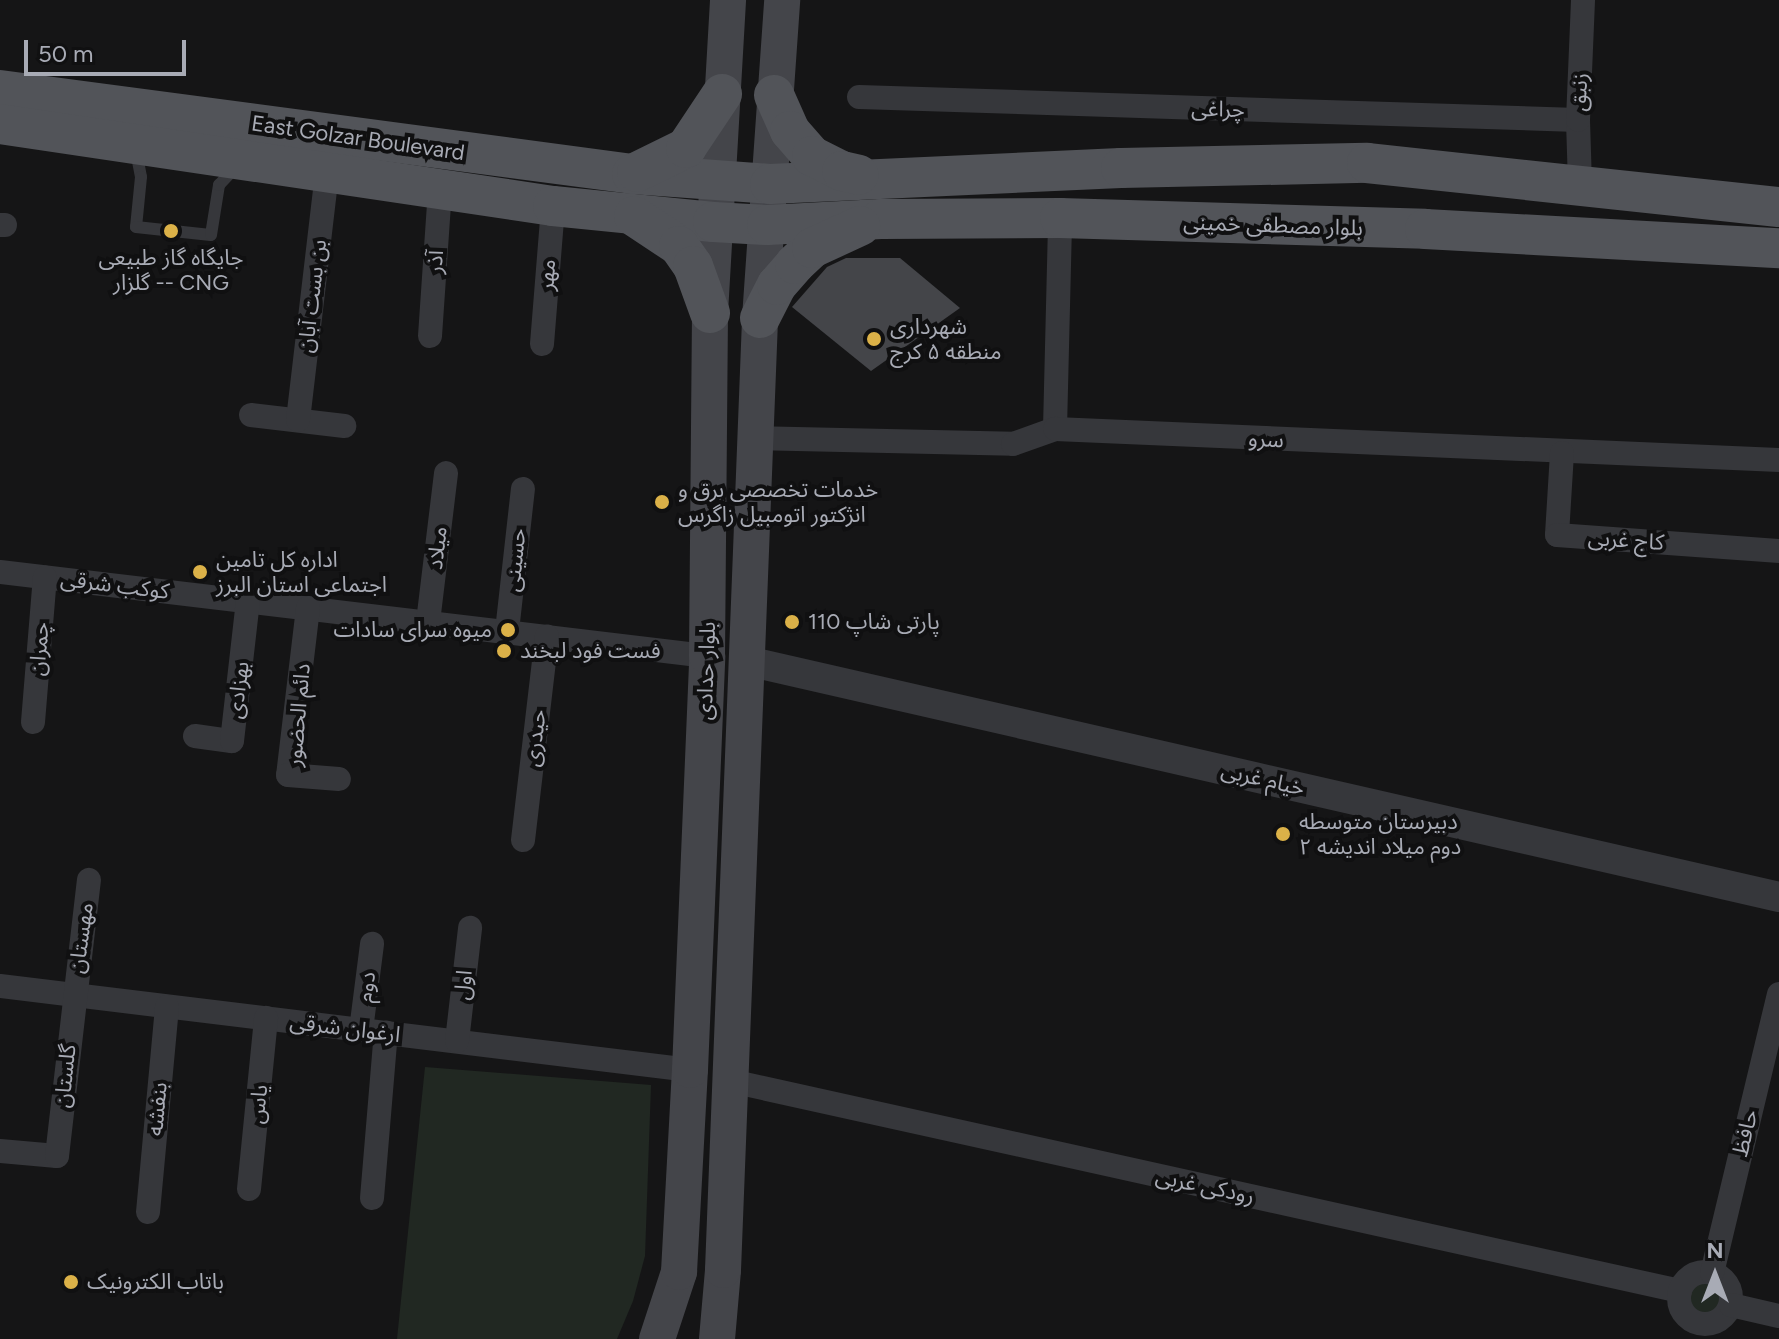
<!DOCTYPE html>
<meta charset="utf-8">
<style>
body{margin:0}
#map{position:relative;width:1779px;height:1339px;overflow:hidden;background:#151516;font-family:Figtree,"Noto Sans Arabic",sans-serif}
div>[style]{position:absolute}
.green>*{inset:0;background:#212822}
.round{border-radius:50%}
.building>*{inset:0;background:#444549}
.service>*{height:12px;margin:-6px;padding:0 6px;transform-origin:6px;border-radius:6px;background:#36373b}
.minor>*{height:24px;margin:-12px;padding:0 12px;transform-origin:12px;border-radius:12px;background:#36373b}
.minor>.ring{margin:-12px;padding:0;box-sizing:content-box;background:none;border:24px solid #36373b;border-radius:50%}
.tertiary>*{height:30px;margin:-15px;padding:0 15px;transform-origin:15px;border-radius:15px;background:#36373b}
.secondary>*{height:36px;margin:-18px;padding:0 18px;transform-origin:18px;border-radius:18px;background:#44454a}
.primary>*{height:40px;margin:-20px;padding:0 20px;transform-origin:20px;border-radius:20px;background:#525459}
.dots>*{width:22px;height:22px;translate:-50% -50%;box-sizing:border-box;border:4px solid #101011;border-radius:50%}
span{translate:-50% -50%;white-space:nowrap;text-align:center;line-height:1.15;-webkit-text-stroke:8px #101011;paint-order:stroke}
.street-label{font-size:22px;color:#a8abb5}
.poi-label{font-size:22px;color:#a8abb5}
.left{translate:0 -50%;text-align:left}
.right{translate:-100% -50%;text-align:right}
.north{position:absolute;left:1675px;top:1235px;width:80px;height:80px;-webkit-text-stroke:6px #101011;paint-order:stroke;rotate:0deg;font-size:22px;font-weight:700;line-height:32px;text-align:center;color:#a8abb5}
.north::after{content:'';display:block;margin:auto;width:28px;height:36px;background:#a8abb5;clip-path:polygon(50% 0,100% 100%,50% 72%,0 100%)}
.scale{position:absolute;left:24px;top:40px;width:162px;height:36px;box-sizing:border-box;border:4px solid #a8abb5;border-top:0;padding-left:10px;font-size:24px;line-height:28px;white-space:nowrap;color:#a8abb5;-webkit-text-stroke:6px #101011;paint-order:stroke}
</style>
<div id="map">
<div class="green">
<div style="clip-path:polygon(425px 1067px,651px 1085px,645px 1256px,633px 1301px,617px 1339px,397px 1339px)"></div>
<div class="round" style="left:1684px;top:1277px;width:42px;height:42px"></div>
</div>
<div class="building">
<div style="clip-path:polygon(846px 258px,900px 258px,960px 308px,871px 371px,792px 307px,827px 267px)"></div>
</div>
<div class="service">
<div style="left:136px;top:151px;width:26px;rotate:79deg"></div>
<div style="left:141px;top:177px;width:50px;rotate:95.7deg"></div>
<div style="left:136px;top:227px;width:75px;rotate:6.1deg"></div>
<div style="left:211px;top:235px;width:51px;rotate:-80.9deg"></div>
<div style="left:219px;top:185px;width:26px;rotate:-47deg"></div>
</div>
<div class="minor">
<div style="left:859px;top:97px;width:719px;rotate:1.83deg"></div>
<div style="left:1580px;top:184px;width:64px;rotate:-91.8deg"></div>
<div style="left:1578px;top:120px;width:120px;rotate:-87.6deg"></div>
<div style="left:0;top:225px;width:5px"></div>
<div style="left:430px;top:336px;width:147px;rotate:-86.1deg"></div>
<div style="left:542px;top:344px;width:138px;rotate:-85.4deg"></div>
<div style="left:251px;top:415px;width:94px;rotate:6.7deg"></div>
<div style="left:298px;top:420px;width:250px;rotate:-83.3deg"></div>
<div style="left:1055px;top:429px;width:211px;rotate:-88.6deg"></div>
<div style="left:755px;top:438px;width:258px;rotate:1.3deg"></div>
<div style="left:1013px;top:444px;width:45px;rotate:-19.7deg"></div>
<div style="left:1055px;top:429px;width:725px;rotate:2.45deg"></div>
<div style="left:1562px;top:453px;width:82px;rotate:93.5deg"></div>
<div style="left:1557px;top:535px;width:223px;rotate:4.1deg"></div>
<div style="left:0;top:572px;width:712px;rotate:6.78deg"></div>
<div style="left:308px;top:608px;width:168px;rotate:96.8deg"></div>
<div style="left:288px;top:775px;width:51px;rotate:4.5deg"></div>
<div style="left:428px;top:622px;width:150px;rotate:-83.1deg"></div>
<div style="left:507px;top:631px;width:143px;rotate:-83.6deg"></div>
<div style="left:33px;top:722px;width:145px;rotate:-85.3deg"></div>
<div style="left:195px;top:736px;width:37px;rotate:8deg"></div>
<div style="left:232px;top:741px;width:141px;rotate:-83.5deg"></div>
<div style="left:523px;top:840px;width:205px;rotate:-83.3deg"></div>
<div style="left:0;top:986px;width:695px;rotate:6.94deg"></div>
<div style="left:361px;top:1030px;width:87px;rotate:-82.7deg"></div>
<div style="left:457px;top:1041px;width:114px;rotate:-83.4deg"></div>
<div style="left:731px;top:1081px;width:972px;rotate:12.48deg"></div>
<div style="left:0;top:1151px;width:57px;rotate:5deg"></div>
<div style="left:57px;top:1156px;width:278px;rotate:-83.4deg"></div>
<div style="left:249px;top:1189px;width:172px;rotate:-84.3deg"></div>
<div style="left:372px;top:1198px;width:166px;rotate:-85.2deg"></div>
<div style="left:148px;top:1212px;width:206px;rotate:-84.7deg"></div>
<div class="ring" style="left:1679px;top:1272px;width:28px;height:28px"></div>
<div style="left:1712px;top:1273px;width:287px;rotate:-76.5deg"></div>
<div style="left:1731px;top:1305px;width:49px;rotate:12.9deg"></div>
</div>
<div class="tertiary">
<div style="left:747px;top:661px;width:1059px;rotate:12.88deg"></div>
</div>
<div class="secondary">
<div style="left:657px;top:1339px;width:71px;rotate:-71.8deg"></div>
<div style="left:679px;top:1272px;width:202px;rotate:-86.9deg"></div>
<div style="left:690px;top:1070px;width:414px;rotate:-87.6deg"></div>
<div style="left:707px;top:656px;width:343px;rotate:-89.5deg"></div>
<div style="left:710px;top:313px;width:314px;rotate:-86.7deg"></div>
<div style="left:717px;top:1339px;width:69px;rotate:-85deg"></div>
<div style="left:723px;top:1270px;width:953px;rotate:-87.77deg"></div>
<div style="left:760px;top:318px;width:319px;rotate:-86deg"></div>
</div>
<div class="primary">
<div style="left:0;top:90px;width:638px;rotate:7.57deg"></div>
<div style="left:632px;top:174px;width:138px;rotate:4.1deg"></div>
<div style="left:770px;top:184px;width:351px;rotate:-2.6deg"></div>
<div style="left:1121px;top:168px;width:246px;rotate:-1.2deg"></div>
<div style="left:1367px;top:163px;width:414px;rotate:6.1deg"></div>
<div style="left:774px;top:95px;width:39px;rotate:66deg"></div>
<div style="left:790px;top:131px;width:33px;rotate:49deg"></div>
<div style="left:812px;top:156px;width:34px;rotate:27deg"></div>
<div style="left:842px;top:171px;width:17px;rotate:13deg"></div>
<div style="left:0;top:124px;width:559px;rotate:8.43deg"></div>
<div style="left:553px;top:206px;width:161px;rotate:5.7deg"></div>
<div style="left:713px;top:222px;width:54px;rotate:3.2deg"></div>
<div style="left:767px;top:225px;width:114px;rotate:-3deg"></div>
<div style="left:881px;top:219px;width:179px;rotate:-0.3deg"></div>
<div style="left:1060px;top:218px;width:365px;rotate:1.7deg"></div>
<div style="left:1425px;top:229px;width:355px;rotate:3.1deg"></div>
<div style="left:637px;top:172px;width:55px;rotate:-26.1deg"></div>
<div style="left:686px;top:148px;width:65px;rotate:-56.3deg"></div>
<div style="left:634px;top:216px;width:54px;rotate:33.7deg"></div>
<div style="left:679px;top:246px;width:24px;rotate:55deg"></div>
<div style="left:693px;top:266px;width:50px;rotate:70.1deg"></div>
<div style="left:760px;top:318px;width:37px;rotate:-63deg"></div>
<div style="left:777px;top:285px;width:28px;rotate:-49deg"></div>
<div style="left:795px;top:264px;width:23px;rotate:-43deg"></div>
<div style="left:812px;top:248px;width:53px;rotate:-24.6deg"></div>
</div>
<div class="dots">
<div style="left:171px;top:231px;background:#dbb148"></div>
<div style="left:874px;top:339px;background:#dbb148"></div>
<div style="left:662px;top:502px;background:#dbb148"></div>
<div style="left:200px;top:572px;background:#dbb148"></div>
<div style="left:792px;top:622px;background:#dbb148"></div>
<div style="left:508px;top:630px;background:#dbb148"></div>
<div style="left:504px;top:651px;background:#dbb148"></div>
<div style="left:1283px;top:834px;background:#dbb148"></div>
<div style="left:71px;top:1282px;background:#dbb148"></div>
</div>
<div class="street-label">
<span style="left:1579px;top:92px;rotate:-87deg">زنبق</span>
<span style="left:1218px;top:109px;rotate:2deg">چراغی</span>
<span style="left:358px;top:138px;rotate:8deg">East Golzar Boulevard</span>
<span style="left:1273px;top:225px;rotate:2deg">بلوار مصطفی خمینی</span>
<span style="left:435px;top:262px;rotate:-86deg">آذر</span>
<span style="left:547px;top:275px;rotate:-86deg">مهر</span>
<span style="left:312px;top:296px;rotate:-83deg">بن بست آبان</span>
<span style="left:1266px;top:439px;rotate:3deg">سرو</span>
<span style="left:1626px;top:540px;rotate:4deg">کاج غربی</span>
<span style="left:437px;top:548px;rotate:-83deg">میلاد</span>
<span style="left:515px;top:560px;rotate:-84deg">حسینی</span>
<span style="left:115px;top:585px;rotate:7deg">کوکب شرقی</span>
<span style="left:39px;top:649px;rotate:-85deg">چمران</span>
<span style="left:706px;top:671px;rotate:-88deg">بلوار حدادی</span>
<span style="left:238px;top:690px;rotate:-83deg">بهزادی</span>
<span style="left:298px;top:715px;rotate:-85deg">دائم الحضور</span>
<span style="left:535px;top:738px;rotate:-83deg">حیدری</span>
<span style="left:1263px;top:779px;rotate:13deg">خیام غربی</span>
<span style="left:81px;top:938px;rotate:-82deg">مهستان</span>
<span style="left:463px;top:985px;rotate:-84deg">اول</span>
<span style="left:366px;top:987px;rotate:-83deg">دوم</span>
<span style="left:345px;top:1028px;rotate:7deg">ارغوان شرقی</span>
<span style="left:65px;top:1076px;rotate:-84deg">گلستان</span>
<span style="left:258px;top:1104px;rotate:-84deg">یاس</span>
<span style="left:157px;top:1109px;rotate:-85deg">بنفشه</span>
<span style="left:1745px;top:1133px;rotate:-76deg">حافظ</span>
<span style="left:1205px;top:1186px;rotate:12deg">رودکی غربی</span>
</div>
<div class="poi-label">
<span style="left:171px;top:270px">جایگاه گاز طبیعی<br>گلزار -- CNG</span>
<span class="left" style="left:890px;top:339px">شهرداری<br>منطقه ۵ کرج</span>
<span class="left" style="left:678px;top:502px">خدمات تخصصی برق و<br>انژکتور اتومبیل زاگرس</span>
<span class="left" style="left:216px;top:572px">اداره کل تامین<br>اجتماعی استان البرز</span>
<span class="left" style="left:808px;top:622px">پارتی شاپ 110</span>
<span class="right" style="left:492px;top:630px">میوه سرای سادات</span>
<span class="left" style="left:520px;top:651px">فست فود لبخند</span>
<span class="left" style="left:1299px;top:834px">دبیرستان متوسطه<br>دوم میلاد اندیشه ۲</span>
<span class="left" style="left:87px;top:1282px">باتاب الکترونیک</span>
</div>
<div class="north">N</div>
<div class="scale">50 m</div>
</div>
